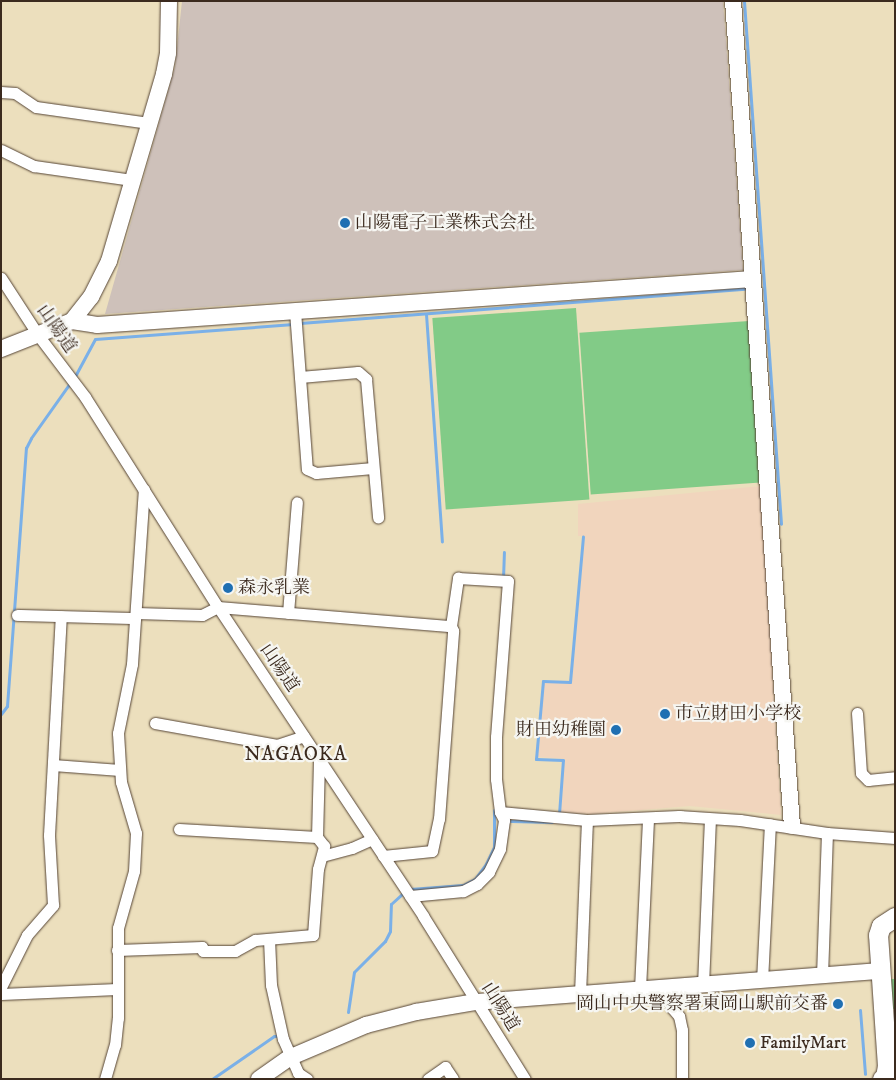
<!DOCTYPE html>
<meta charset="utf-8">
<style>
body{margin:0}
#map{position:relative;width:896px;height:1080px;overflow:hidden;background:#ecdfbd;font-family:"IM FELL DW Pica","Noto Serif JP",serif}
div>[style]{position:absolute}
.built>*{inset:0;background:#f1d5bd}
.industrial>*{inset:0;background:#cec1ba}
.green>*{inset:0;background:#82cb87;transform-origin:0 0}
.stream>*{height:3px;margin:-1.5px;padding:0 1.5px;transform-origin:1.5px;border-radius:1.5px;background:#7ab0e8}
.roads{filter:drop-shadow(0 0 1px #564536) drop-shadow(0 0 1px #564536)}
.street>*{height:11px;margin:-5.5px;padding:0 5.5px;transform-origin:5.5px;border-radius:5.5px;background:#fff}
.secondary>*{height:16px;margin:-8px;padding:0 8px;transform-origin:8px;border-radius:8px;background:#fff}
.primary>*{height:19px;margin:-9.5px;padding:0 9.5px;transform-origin:9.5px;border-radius:9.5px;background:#fff}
.dots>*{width:14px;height:14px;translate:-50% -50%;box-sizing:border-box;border:2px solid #f6f6f2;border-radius:50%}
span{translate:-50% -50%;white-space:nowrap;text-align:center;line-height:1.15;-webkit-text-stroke:4.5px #f6f6f2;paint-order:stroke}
.poi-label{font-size:18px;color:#3b2a1e}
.left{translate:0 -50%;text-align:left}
.right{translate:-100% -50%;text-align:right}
.street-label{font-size:18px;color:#3b2a1e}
.quarter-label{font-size:20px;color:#3b2a1e;letter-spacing:1px}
.frame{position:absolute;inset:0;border:2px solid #3b2a1e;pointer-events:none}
</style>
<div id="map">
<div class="built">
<div style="clip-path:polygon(761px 486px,781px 815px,690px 806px,591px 814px,561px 812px,565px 759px,538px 757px,544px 683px,572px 683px,585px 536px,578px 536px,578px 504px)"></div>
</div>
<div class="industrial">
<div style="clip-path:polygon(182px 1px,723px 1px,743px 270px,105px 314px,175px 67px)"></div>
</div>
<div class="green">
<div style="left:576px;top:308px;width:192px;height:144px;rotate:86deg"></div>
<div style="left:749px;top:321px;width:162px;height:170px;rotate:86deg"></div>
<div style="left:895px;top:979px;width:30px;height:5px;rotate:90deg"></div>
</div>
<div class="stream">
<div style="left:744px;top:1px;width:524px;rotate:85.95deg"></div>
<div style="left:426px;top:314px;width:228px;rotate:86deg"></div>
<div style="left:300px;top:323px;width:446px;rotate:-4.4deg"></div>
<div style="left:74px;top:378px;width:44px;rotate:-61.7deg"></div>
<div style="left:95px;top:339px;width:199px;rotate:-4.3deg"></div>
<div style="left:503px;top:579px;width:27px;rotate:-88deg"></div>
<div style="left:1px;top:714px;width:10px;rotate:-53deg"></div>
<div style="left:7px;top:706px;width:259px;rotate:-85.8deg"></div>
<div style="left:26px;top:448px;width:11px;rotate:-63deg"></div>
<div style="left:31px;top:438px;width:67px;rotate:-54.7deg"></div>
<div style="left:559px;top:814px;width:54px;rotate:-85.8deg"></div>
<div style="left:563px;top:760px;width:27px;rotate:-178deg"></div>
<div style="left:536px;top:759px;width:78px;rotate:-84.9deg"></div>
<div style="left:543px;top:681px;width:27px;rotate:2deg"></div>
<div style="left:570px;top:682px;width:146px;rotate:-84.9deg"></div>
<div style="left:511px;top:821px;width:41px;rotate:1.4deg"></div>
<div style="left:410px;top:889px;width:53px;rotate:-4.3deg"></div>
<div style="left:463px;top:885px;width:13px;rotate:-27deg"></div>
<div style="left:475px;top:879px;width:19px;rotate:-54deg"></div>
<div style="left:486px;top:864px;width:19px;rotate:-65deg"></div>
<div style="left:494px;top:847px;width:37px;rotate:-90deg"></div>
<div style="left:860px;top:1010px;width:64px;rotate:85.5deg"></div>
<div style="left:348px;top:1012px;width:40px;rotate:-81.5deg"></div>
<div style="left:354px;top:972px;width:44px;rotate:-45deg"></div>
<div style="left:385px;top:941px;width:11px;rotate:-63deg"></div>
<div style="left:390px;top:931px;width:27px;rotate:-88deg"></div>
<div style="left:391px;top:904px;width:15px;rotate:-42deg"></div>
<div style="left:212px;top:1079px;width:75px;rotate:-34.7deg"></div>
<div style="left:274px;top:1036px;width:6px"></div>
</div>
<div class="roads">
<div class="street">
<div style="left:1px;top:92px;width:14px;rotate:4deg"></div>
<div style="left:15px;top:93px;width:25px;rotate:34deg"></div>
<div style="left:36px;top:107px;width:114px;rotate:8.1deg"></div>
<div style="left:1px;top:150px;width:37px;rotate:26deg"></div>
<div style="left:34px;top:166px;width:99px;rotate:8.1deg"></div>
<div style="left:1px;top:278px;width:68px;rotate:57deg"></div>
<div style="left:38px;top:335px;width:78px;rotate:52.8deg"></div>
<div style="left:85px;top:397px;width:249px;rotate:57.7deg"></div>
<div style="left:218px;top:607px;width:371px;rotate:56.4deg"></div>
<div style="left:423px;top:916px;width:192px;rotate:58deg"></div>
<div style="left:295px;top:311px;width:158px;rotate:85.7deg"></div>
<div style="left:307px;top:469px;width:10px;rotate:24deg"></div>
<div style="left:316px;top:473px;width:57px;rotate:-5deg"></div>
<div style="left:300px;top:377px;width:58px;rotate:-4.9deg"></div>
<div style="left:358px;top:372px;width:11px;rotate:41deg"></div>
<div style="left:366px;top:379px;width:139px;rotate:85deg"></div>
<div style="left:136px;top:613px;width:66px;rotate:1.7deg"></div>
<div style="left:202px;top:615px;width:18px;rotate:-27deg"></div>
<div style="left:218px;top:607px;width:234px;rotate:4.7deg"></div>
<div style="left:451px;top:626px;width:49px;rotate:-81.7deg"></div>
<div style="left:458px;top:578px;width:50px;rotate:3.4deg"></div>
<div style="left:508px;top:581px;width:156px;rotate:94.4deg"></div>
<div style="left:496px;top:737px;width:42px;rotate:90deg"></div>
<div style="left:496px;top:779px;width:33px;rotate:83deg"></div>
<div style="left:500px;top:812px;width:9px;rotate:63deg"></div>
<div style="left:504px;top:820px;width:29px;rotate:98deg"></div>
<div style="left:500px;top:849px;width:25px;rotate:116deg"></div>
<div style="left:489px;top:872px;width:17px;rotate:135deg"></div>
<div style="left:477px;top:884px;width:16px;rotate:153deg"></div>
<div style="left:463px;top:891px;width:53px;rotate:174.6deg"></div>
<div style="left:288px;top:613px;width:111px;rotate:-85.4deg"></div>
<div style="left:17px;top:615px;width:118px;rotate:1.5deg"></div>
<div style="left:857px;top:713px;width:60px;rotate:86.2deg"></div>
<div style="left:861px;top:773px;width:10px;rotate:45deg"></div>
<div style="left:868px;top:780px;width:27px;rotate:-6deg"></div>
<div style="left:155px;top:723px;width:124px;rotate:10.2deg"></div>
<div style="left:277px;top:745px;width:28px;rotate:-18deg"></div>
<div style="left:53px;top:765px;width:67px;rotate:4.3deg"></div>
<div style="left:500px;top:812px;width:87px;rotate:5.3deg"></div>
<div style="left:587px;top:820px;width:92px;rotate:-2.5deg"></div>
<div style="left:679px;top:816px;width:61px;rotate:3.8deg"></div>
<div style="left:740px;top:820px;width:88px;rotate:8.5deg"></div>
<div style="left:827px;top:833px;width:68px;rotate:4.2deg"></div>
<div style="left:179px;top:829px;width:138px;rotate:3.3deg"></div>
<div style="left:322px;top:856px;width:31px;rotate:-15deg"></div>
<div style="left:352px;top:848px;width:22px;rotate:-24deg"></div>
<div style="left:383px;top:856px;width:49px;rotate:-5.8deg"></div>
<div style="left:432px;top:851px;width:33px;rotate:-78deg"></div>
<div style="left:439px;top:819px;width:189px;rotate:-85.7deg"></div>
<div style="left:453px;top:631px;width:5px;rotate:-112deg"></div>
<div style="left:269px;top:939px;width:46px;rotate:87.5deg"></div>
<div style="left:271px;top:985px;width:55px;rotate:77.5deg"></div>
<div style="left:283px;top:1039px;width:37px;rotate:66deg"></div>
<div style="left:298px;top:1073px;width:11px;rotate:34deg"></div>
<div style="left:117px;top:950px;width:85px;rotate:-2deg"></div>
<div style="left:202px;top:947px;width:4px;rotate:76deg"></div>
<div style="left:203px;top:951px;width:32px"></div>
<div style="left:235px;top:951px;width:23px;rotate:-29deg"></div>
<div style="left:255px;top:940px;width:58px;rotate:-4.9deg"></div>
<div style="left:313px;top:935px;width:66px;rotate:-85.7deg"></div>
<div style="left:318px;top:869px;width:24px;rotate:-75deg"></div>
<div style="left:324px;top:846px;width:11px;rotate:-128deg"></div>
<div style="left:317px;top:837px;width:77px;rotate:-88.5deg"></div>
<div style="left:822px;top:976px;width:143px;rotate:-88deg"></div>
<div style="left:762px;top:981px;width:157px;rotate:-87.1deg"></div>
<div style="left:703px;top:985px;width:166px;rotate:-87.6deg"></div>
<div style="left:1px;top:987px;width:58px;rotate:-63.4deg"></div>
<div style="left:27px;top:935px;width:40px;rotate:-49deg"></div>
<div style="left:53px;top:905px;width:70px;rotate:-93.3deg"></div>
<div style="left:49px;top:835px;width:219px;rotate:-86.9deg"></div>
<div style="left:670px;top:987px;width:21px;rotate:85deg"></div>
<div style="left:672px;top:1008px;width:11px;rotate:49deg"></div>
<div style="left:679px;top:1016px;width:14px;rotate:78deg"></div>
<div style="left:682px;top:1030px;width:49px;rotate:90deg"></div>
<div style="left:640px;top:989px;width:170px;rotate:-87.3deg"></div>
<div style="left:1px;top:994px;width:116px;rotate:-2.5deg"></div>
<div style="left:580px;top:994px;width:174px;rotate:-87.7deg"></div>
<div style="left:105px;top:1079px;width:35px;rotate:-74deg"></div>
<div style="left:115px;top:1045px;width:27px;rotate:-84deg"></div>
<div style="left:118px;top:1018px;width:90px;rotate:-90deg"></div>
<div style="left:118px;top:928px;width:59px;rotate:-74.3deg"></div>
<div style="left:134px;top:871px;width:38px;rotate:-87deg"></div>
<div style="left:136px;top:833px;width:53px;rotate:-106.4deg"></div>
<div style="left:121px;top:782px;width:49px;rotate:-93.5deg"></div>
<div style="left:118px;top:733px;width:70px;rotate:-78.5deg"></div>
<div style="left:132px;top:664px;width:175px;rotate:-86.1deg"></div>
<div style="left:428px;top:1079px;width:21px;rotate:-35deg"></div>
<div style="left:445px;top:1067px;width:14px;rotate:56deg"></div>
</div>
<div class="secondary">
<div style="left:733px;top:1px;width:827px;rotate:85.91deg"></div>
<div style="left:72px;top:321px;width:25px;rotate:9deg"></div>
<div style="left:97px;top:325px;width:657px;rotate:-4.02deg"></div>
<div style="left:1px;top:349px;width:76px;rotate:-21.5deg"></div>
<div style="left:72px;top:321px;width:31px;rotate:-52deg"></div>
<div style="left:91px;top:297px;width:40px;rotate:-63.4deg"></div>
<div style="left:109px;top:261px;width:195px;rotate:-73.6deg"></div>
<div style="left:164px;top:74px;width:21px;rotate:-79deg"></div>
<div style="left:168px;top:53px;width:52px;rotate:-88.9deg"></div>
<div style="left:259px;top:1079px;width:39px;rotate:-35deg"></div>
<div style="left:291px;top:1057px;width:82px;rotate:-23.1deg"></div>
<div style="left:366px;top:1025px;width:52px;rotate:-14.6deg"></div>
<div style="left:416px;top:1012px;width:61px;rotate:-9.5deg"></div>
<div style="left:476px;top:1002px;width:404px;rotate:-4.4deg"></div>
</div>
<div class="primary">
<div style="left:882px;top:1079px;width:4px;rotate:-34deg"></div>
<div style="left:885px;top:1077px;width:11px;rotate:-80deg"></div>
<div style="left:887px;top:1066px;width:131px;rotate:-93.9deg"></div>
<div style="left:878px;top:935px;width:9px;rotate:-72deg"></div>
<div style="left:881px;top:926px;width:17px;rotate:-33deg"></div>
</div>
</div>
<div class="dots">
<div style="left:345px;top:223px;background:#1f6fb2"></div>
<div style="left:228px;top:588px;background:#1f6fb2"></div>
<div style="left:665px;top:714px;background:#1f6fb2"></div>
<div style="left:616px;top:730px;background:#1f6fb2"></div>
<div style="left:838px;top:1004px;background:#1f6fb2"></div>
<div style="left:750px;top:1043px;background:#1f6fb2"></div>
</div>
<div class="poi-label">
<span class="left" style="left:355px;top:223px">山陽電子工業株式会社</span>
<span class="left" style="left:238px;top:588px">森永乳業</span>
<span class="left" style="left:675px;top:714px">市立財田小学校</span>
<span class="right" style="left:606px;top:730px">財田幼稚園</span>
<span class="right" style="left:828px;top:1004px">岡山中央警察署東岡山駅前交番</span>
<span class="left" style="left:760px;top:1043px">FamilyMart</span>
</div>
<div class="street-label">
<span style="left:56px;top:329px;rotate:55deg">山陽道</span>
<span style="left:279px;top:668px;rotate:56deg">山陽道</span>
<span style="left:500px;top:1007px;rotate:58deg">山陽道</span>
</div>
<div class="quarter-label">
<span style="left:296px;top:754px">NAGAOKA</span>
</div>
<div class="frame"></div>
</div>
